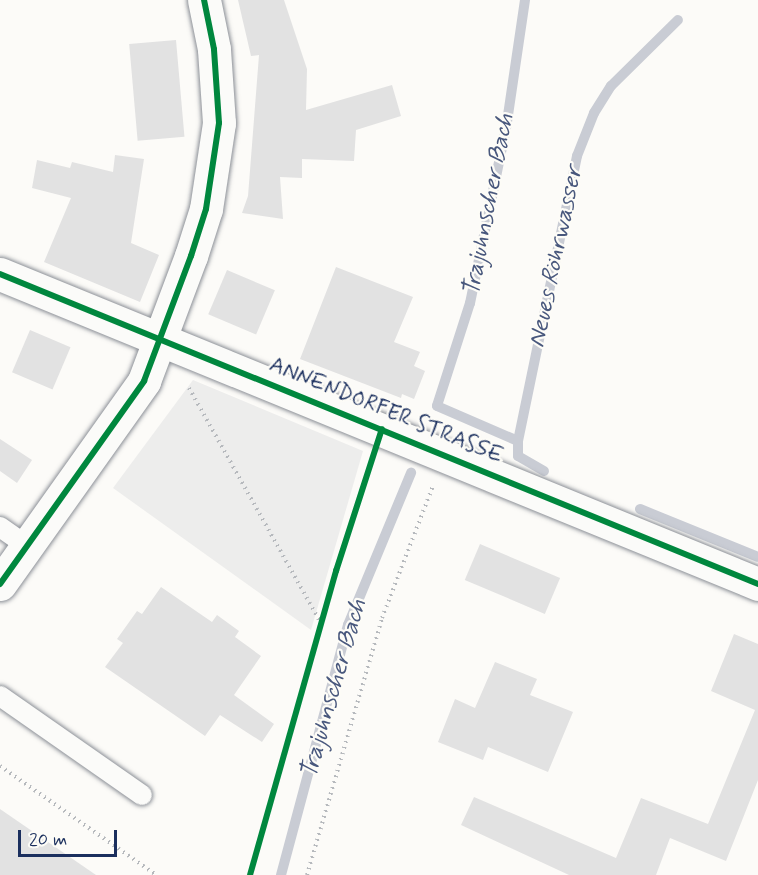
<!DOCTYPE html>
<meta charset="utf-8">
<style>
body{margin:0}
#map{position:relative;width:758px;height:875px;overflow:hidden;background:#fcfbf8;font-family:Mynerve,sans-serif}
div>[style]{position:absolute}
.green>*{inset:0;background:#ededec}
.stream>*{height:10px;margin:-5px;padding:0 5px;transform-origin:5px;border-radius:5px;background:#c9ccd4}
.building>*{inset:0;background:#e2e2e2;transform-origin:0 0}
.path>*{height:4px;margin-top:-2px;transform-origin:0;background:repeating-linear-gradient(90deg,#b6b9bd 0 1.5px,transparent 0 6px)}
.roads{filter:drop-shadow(0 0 2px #8c9097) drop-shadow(0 0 2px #8c9097)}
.lane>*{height:20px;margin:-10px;padding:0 10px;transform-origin:10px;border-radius:10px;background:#fbfbf9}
.street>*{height:33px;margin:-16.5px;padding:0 16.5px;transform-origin:16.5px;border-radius:16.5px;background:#fbfbf9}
.cycleway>*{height:6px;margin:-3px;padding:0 3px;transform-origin:3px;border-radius:3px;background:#00873e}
span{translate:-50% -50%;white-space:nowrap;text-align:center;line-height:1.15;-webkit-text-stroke:4.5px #fdfcf7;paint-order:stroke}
.street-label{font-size:22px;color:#1b2f5e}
.water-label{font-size:24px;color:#49587d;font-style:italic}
.scale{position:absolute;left:18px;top:830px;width:99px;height:27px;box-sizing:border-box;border:3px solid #1b2f5e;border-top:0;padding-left:8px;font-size:18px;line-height:21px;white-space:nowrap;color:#1b2f5e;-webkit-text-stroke:4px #fdfcf7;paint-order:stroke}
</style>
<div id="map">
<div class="green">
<div style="clip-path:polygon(193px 380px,363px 451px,311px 630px,113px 488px)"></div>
</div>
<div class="stream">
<div style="left:525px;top:0;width:129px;rotate:98.4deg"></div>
<div style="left:506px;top:128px;width:179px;rotate:101.6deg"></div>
<div style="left:470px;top:303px;width:108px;rotate:107.8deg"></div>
<div style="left:437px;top:406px;width:88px;rotate:23.4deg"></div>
<div style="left:518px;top:441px;width:291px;rotate:-78.3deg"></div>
<div style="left:577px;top:156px;width:46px;rotate:-68.4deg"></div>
<div style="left:594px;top:113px;width:32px;rotate:-58deg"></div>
<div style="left:611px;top:86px;width:94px;rotate:-44.6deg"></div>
<div style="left:518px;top:441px;width:15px;rotate:90deg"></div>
<div style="left:518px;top:456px;width:30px;rotate:30deg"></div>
<div style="left:640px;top:509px;width:127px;rotate:22.1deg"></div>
<div style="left:281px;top:875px;width:259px;rotate:-75deg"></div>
<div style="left:348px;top:625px;width:165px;rotate:-67.5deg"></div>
</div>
<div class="building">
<div style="clip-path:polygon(238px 0,284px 0,307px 69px,306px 110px,392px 85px,401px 116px,356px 130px,354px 161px,302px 159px,302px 178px,280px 177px,283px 219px,242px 213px,248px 196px,259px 55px,251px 56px)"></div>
<div style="left:176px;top:40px;width:97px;height:47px;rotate:85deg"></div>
<div style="clip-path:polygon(115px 155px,144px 159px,131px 243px,159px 255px,140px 302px,44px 262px,71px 198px,32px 188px,37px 160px,70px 168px,72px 162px,113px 172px)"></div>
<div style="clip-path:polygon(336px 267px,413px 297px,394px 342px,420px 352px,414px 366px,425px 371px,414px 399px,402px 394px,401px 398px,300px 359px)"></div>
<div style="left:227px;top:270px;width:52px;height:48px;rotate:23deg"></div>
<div style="left:30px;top:330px;width:44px;height:46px;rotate:23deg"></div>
<div style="clip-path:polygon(0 439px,32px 460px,17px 483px,0 471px)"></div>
<div style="left:480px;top:544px;width:87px;height:39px;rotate:23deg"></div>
<div style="clip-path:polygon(161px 587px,212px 622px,217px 615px,239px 631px,235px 637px,261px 656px,234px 695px,274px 724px,262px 742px,220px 715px,205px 736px,105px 667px,123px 643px,117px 639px,137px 611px,142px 614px)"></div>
<div style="clip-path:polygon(734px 634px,758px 644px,758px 780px,726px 861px,670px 838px,656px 875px,569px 875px,461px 825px,474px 797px,616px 858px,641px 798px,708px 824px,755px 710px,711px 691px)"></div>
<div style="clip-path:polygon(495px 662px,537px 679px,530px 695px,573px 712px,548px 772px,488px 747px,483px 760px,438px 742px,455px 699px,475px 708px)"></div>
<div style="clip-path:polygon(0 809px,96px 875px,0 875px)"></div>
</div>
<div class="path">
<div style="left:189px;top:388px;width:272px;rotate:60.7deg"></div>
<div style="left:0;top:766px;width:190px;rotate:34.9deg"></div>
<div style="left:307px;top:875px;width:268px;rotate:-73.7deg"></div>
<div style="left:382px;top:618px;width:142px;rotate:-68.9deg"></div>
</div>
<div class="roads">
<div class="lane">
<div style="left:0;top:527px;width:33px;rotate:35deg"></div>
<div style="left:0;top:696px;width:173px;rotate:34.9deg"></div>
</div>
<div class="street">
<div style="left:0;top:274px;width:819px;rotate:22.24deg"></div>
<div style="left:0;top:584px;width:249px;rotate:-54.6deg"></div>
<div style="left:144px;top:381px;width:134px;rotate:-69.4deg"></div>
<div style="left:191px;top:256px;width:49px;rotate:-72.3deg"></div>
<div style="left:206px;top:209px;width:87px;rotate:-81.4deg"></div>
<div style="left:219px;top:123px;width:74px;rotate:-93.9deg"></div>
<div style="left:214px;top:49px;width:50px;rotate:-101.5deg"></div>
</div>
</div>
<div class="cycleway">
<div style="left:0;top:274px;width:819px;rotate:22.24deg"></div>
<div style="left:0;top:584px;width:249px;rotate:-54.6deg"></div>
<div style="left:144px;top:381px;width:134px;rotate:-69.4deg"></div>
<div style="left:191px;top:256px;width:49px;rotate:-72.3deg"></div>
<div style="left:206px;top:209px;width:87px;rotate:-81.4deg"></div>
<div style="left:219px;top:123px;width:74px;rotate:-93.9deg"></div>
<div style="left:214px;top:49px;width:50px;rotate:-101.5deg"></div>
<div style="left:250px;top:875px;width:316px;rotate:-74.2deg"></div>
<div style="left:336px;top:571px;width:149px;rotate:-72.1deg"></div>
</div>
<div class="street-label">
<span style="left:386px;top:411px;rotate:22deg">ANNENDORFER STRASSE</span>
</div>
<div class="water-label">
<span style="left:489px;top:205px;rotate:-79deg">Trajuhnscher Bach</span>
<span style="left:556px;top:257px;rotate:-78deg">Neues Röhrwasser</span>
<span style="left:334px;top:689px;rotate:-74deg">Trajuhnscher Bach</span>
</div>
<div class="scale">20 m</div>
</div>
